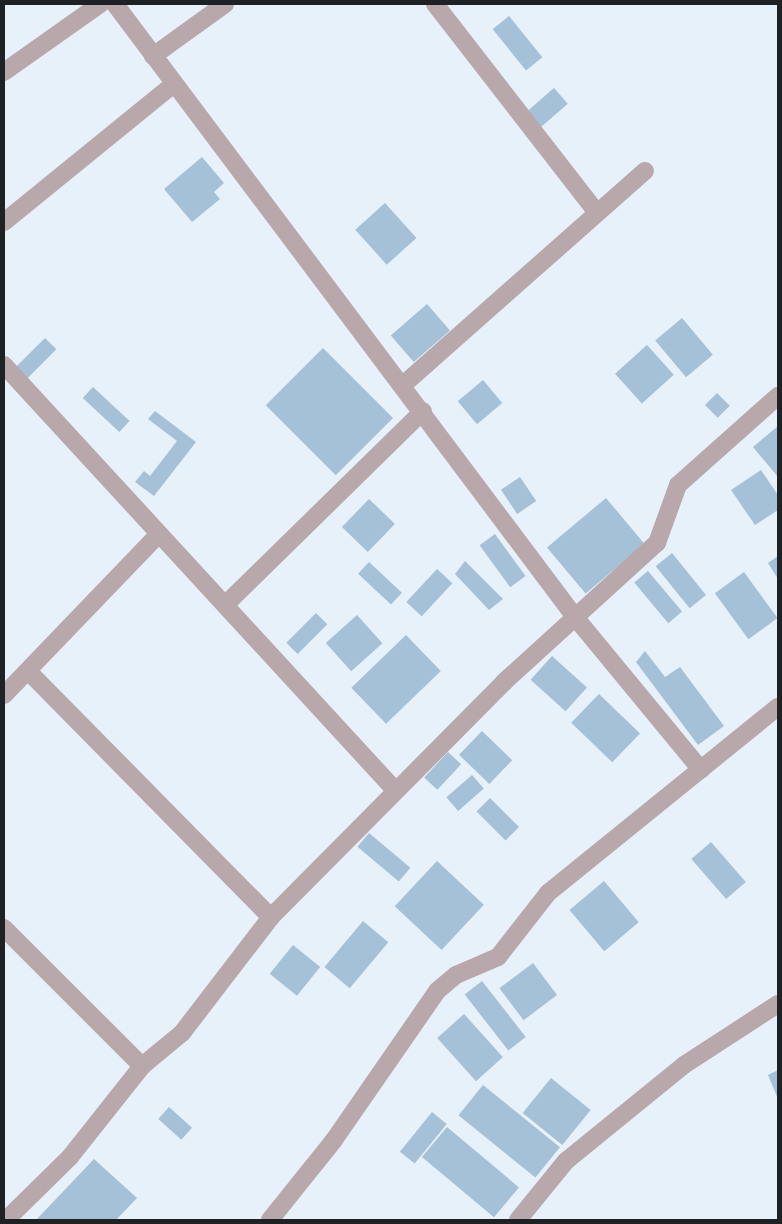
<!DOCTYPE html>
<style>
body{margin:0}
#map{position:relative;width:782px;height:1224px;overflow:hidden;background:#e7f1f9;font-family:Roboto,sans-serif}
div>[style]{position:absolute}
.building>*{inset:0;background:#a4c1d7;transform-origin:0 0}
.minor>*{height:18px;margin:-9px;padding:0 9px;transform-origin:9px;border-radius:9px;background:#b8a8ac}
span{translate:-50% -50%;white-space:nowrap;text-align:center;line-height:1.15;-webkit-text-stroke:4px #e7f1f9;paint-order:stroke}
.frame{position:absolute;inset:0;border:5px solid #1e2225;pointer-events:none}
</style>
<div id="map">
<div class="building">
<div style="left:509px;top:16px;width:53px;height:21px;rotate:51deg"></div>
<div style="left:554px;top:88px;width:21px;height:40px;rotate:49deg"></div>
<div style="clip-path:polygon(202px 157px,224px 183px,214px 192px,220px 199px,192px 222px,164px 189px)"></div>
<div style="left:385px;top:203px;width:47px;height:40px;rotate:48deg"></div>
<div style="left:427px;top:304px;width:35px;height:48px;rotate:49deg"></div>
<div style="left:682px;top:318px;width:48px;height:35px;rotate:50deg"></div>
<div style="left:45px;top:338px;width:16px;height:44px;rotate:45deg"></div>
<div style="left:647px;top:345px;width:40px;height:43px;rotate:48deg"></div>
<div style="left:323px;top:348px;width:99px;height:81px;rotate:45deg"></div>
<div style="left:483px;top:380px;width:30px;height:33px;rotate:50deg"></div>
<div style="left:93px;top:387px;width:50px;height:15px;rotate:43deg"></div>
<div style="left:717px;top:393px;width:18px;height:17px;rotate:45deg"></div>
<div style="clip-path:polygon(155px 411px,196px 442px,154px 496px,135px 482px,144px 471px,150px 476px,177px 441px,148px 419px)"></div>
<div style="clip-path:polygon(778px 426px,778px 477px,753px 447px)"></div>
<div style="clip-path:polygon(761px 470px,778px 495px,778px 510px,755px 525px,731px 490px)"></div>
<div style="left:520px;top:477px;width:29px;height:23px;rotate:56deg"></div>
<div style="left:606px;top:498px;width:60px;height:77px;rotate:50deg"></div>
<div style="left:369px;top:499px;width:36px;height:39px;rotate:44deg"></div>
<div style="left:495px;top:534px;width:52px;height:19px;rotate:54deg"></div>
<div style="left:672px;top:553px;width:54px;height:21px;rotate:51deg"></div>
<div style="clip-path:polygon(778px 556px,778px 579px,768px 563px)"></div>
<div style="clip-path:polygon(465px 561px,503px 599px,489px 610px,455px 574px)"></div>
<div style="left:369px;top:562px;width:45px;height:16px;rotate:43deg"></div>
<div style="left:437px;top:569px;width:21px;height:45px;rotate:43deg"></div>
<div style="left:648px;top:571px;width:53px;height:18px;rotate:50deg"></div>
<div style="left:744px;top:572px;width:57px;height:36px;rotate:54deg"></div>
<div style="left:316px;top:613px;width:16px;height:42px;rotate:45deg"></div>
<div style="left:357px;top:615px;width:38px;height:42px;rotate:48deg"></div>
<div style="left:406px;top:635px;width:50px;height:76px;rotate:46deg"></div>
<div style="clip-path:polygon(645px 651px,665px 677px,680px 667px,724px 726px,698px 745px,636px 662px)"></div>
<div style="left:552px;top:656px;width:47px;height:32px;rotate:42deg"></div>
<div style="left:599px;top:694px;width:57px;height:40px;rotate:44deg"></div>
<div style="left:482px;top:731px;width:42px;height:33px;rotate:44deg"></div>
<div style="left:448px;top:752px;width:18px;height:35px;rotate:43deg"></div>
<div style="left:472px;top:775px;width:18px;height:34px;rotate:49deg"></div>
<div style="left:490px;top:798px;width:41px;height:19px;rotate:45deg"></div>
<div style="left:369px;top:833px;width:54px;height:18px;rotate:40deg"></div>
<div style="left:711px;top:842px;width:53px;height:26px;rotate:49deg"></div>
<div style="left:437px;top:861px;width:64px;height:62px;rotate:43deg"></div>
<div style="left:604px;top:881px;width:54px;height:45px;rotate:50deg"></div>
<div style="left:363px;top:921px;width:33px;height:60px;rotate:40deg"></div>
<div style="left:293px;top:945px;width:35px;height:37px;rotate:39deg"></div>
<div style="left:533px;top:963px;width:40px;height:42px;rotate:53deg"></div>
<div style="left:482px;top:981px;width:71px;height:22px;rotate:52deg"></div>
<div style="left:464px;top:1014px;width:58px;height:36px;rotate:48deg"></div>
<div style="clip-path:polygon(778px 1070px,778px 1099px,768px 1075px)"></div>
<div style="left:551px;top:1078px;width:51px;height:45px;rotate:39deg"></div>
<div style="left:483px;top:1085px;width:99px;height:39px;rotate:39deg"></div>
<div style="left:169px;top:1107px;width:31px;height:16px;rotate:42deg"></div>
<div style="left:432px;top:1112px;width:19px;height:51px;rotate:39deg"></div>
<div style="left:447px;top:1127px;width:94px;height:39px;rotate:40deg"></div>
<div style="clip-path:polygon(94px 1159px,137px 1198px,116px 1220px,36px 1220px)"></div>
</div>
<div class="minor">
<div style="left:115px;top:4px;width:766px;rotate:53.12deg"></div>
<div style="left:575px;top:617px;width:198px;rotate:50.5deg"></div>
<div style="left:435px;top:4px;width:264px;rotate:52.2deg"></div>
<div style="left:153px;top:56px;width:89px;rotate:-35.8deg"></div>
<div style="left:4px;top:72px;width:118px;rotate:-35.3deg"></div>
<div style="left:4px;top:222px;width:219px;rotate:-39.1deg"></div>
<div style="left:4px;top:365px;width:577px;rotate:47.39deg"></div>
<div style="left:403px;top:385px;width:323px;rotate:-41.5deg"></div>
<div style="left:225px;top:605px;width:277px;rotate:-44.4deg"></div>
<div style="left:28px;top:671px;width:346px;rotate:45.4deg"></div>
<div style="left:4px;top:695px;width:223px;rotate:-46.1deg"></div>
<div style="left:4px;top:928px;width:195px;rotate:45deg"></div>
<div style="left:6px;top:1220px;width:90px;rotate:-44.5deg"></div>
<div style="left:70px;top:1157px;width:116px;rotate:-51.6deg"></div>
<div style="left:142px;top:1066px;width:52px;rotate:-39.5deg"></div>
<div style="left:182px;top:1033px;width:146px;rotate:-52.5deg"></div>
<div style="left:271px;top:917px;width:331px;rotate:-45.2deg"></div>
<div style="left:504px;top:682px;width:207px;rotate:-42.3deg"></div>
<div style="left:657px;top:543px;width:62px;rotate:-70.1deg"></div>
<div style="left:678px;top:485px;width:134px;rotate:-41.7deg"></div>
<div style="left:270px;top:1220px;width:102px;rotate:-51.3deg"></div>
<div style="left:334px;top:1140px;width:181px;rotate:-55.3deg"></div>
<div style="left:437px;top:991px;width:25px;rotate:-40deg"></div>
<div style="left:456px;top:975px;width:46px;rotate:-23.2deg"></div>
<div style="left:498px;top:957px;width:81px;rotate:-52deg"></div>
<div style="left:548px;top:893px;width:296px;rotate:-39deg"></div>
<div style="left:518px;top:1220px;width:76px;rotate:-50.9deg"></div>
<div style="left:566px;top:1161px;width:152px;rotate:-39.1deg"></div>
<div style="left:684px;top:1065px;width:112px;rotate:-33deg"></div>
</div>
<div class="frame"></div>
</div>
